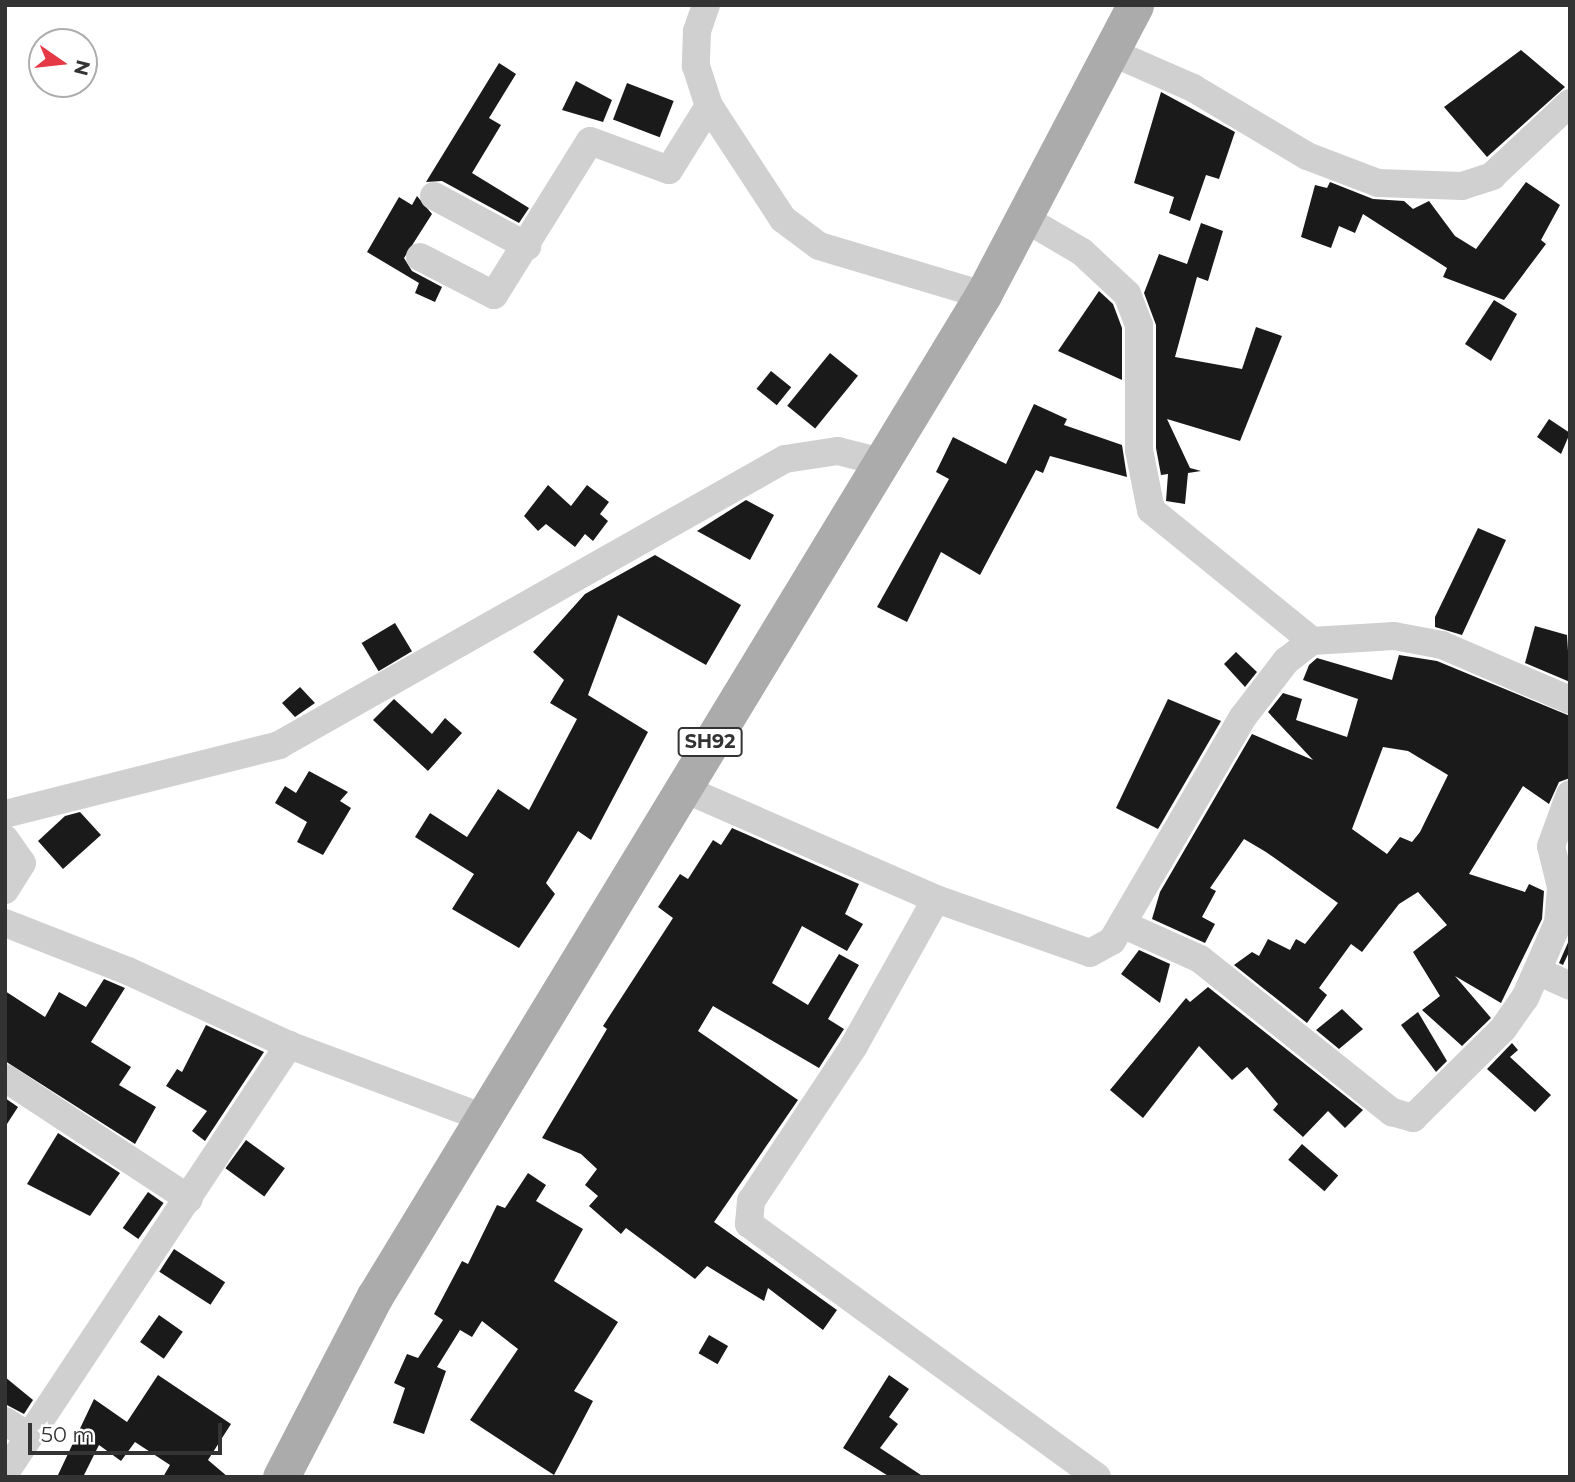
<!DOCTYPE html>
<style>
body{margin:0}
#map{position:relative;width:1575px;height:1482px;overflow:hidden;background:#fff;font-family:Montserrat,sans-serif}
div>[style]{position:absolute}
.building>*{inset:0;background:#1a1a1a;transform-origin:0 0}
.minor>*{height:28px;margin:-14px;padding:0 14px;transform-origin:14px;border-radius:14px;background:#d0d0d0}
.major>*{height:37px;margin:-18.5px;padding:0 18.5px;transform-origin:18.5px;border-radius:18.5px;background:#ababab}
span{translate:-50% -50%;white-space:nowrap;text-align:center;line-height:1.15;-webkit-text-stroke:7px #fff;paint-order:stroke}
.shield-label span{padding:2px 5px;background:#fff;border:2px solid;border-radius:5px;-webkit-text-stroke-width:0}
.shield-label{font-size:19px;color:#333;font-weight:700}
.frame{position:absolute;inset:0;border:7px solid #333;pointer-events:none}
.north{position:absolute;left:28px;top:28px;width:70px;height:70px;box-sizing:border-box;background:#fff;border:2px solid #adadad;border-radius:50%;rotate:104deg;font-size:19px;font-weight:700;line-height:28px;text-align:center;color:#333}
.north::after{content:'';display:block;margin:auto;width:24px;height:32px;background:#e63946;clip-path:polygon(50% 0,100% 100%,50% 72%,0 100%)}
.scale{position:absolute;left:28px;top:1423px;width:194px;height:32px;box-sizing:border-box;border:4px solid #333;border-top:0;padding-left:9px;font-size:21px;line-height:24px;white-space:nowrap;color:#333;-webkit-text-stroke:5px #fff;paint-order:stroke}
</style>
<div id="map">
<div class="building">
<div style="clip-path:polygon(1521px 50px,1565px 87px,1487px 157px,1444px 107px)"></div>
<div style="clip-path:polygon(499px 63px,516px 74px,489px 118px,501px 125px,472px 173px,529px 208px,519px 223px,442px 181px,426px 182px)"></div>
<div style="clip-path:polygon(576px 81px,612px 100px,603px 122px,562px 110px)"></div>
<div style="left:627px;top:83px;width:50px;height:39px;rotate:21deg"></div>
<div style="clip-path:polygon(1161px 92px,1235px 132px,1219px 179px,1206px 175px,1190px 221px,1169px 213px,1174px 197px,1134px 183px)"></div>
<div style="clip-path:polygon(1330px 182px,1373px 199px,1404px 201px,1413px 209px,1429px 201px,1455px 236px,1476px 249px,1526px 182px,1560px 205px,1541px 240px,1546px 244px,1504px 300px,1443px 277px,1447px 268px,1363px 214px,1355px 233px,1339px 226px,1331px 248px,1301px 237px,1315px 185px,1327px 188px)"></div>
<div style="clip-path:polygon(417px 196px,432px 214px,404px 258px,412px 271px,442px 287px,435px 302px,415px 293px,419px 283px,367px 252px,399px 197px,412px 205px)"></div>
<div style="clip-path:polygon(1201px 223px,1223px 231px,1208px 281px,1197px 277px,1175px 357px,1242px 369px,1256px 327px,1282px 336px,1240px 441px,1167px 419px,1190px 468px,1201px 471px,1188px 473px,1185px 504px,1166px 501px,1168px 474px,1161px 475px,1156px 448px,1156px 325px,1144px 293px,1159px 254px,1187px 264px)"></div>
<div style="clip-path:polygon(1099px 291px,1113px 304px,1122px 328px,1122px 380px,1058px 351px)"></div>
<div style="clip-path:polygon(1494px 300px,1517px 314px,1491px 361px,1465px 344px)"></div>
<div style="left:830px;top:353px;width:36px;height:68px;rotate:39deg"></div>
<div style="left:771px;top:371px;width:26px;height:23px;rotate:39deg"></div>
<div style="clip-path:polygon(1034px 404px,1067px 419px,1064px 425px,1122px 445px,1127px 477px,1050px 456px,1043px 473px,1036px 470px,980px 575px,941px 552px,907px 622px,877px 607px,949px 479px,936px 472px,953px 437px,1006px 464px)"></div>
<div style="clip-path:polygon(1549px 419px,1570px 433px,1561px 454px,1537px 437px)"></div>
<div style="clip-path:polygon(548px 485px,571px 506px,587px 485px,609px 502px,600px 514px,608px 521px,593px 541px,585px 534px,575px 547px,546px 524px,538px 531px,524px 516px)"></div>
<div style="clip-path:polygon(746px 500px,774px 515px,750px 560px,697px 531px)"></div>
<div style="clip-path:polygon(1478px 528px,1506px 540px,1462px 635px,1435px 627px,1435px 617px)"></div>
<div style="clip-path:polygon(655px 555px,741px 605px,706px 665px,618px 615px,588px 695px,648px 732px,591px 840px,578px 831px,546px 883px,555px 894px,519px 948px,452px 909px,474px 874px,415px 837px,430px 813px,467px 837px,498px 789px,529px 810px,577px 719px,550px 703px,564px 680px,533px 652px,585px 594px)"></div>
<div style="left:395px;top:623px;width:33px;height:39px;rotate:59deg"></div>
<div style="clip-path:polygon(1535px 626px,1567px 635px,1570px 682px,1525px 663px)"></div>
<div style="clip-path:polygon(1236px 652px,1257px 672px,1245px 687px,1224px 664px)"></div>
<div style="clip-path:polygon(evenodd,1399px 655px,1437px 661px,1570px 716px,1570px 778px,1559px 782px,1549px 804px,1523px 786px,1469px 874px,1525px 892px,1529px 884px,1544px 891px,1542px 919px,1501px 1003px,1455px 976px,1491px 1018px,1462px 1046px,1422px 1010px,1440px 996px,1413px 952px,1447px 925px,1418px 892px,1399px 904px,1362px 952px,1351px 944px,1319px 988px,1327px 995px,1307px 1023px,1234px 965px,1252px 952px,1259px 956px,1268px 939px,1290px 950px,1296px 939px,1305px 944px,1338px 903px,1266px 852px,1244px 839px,1210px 888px,1216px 891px,1202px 917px,1215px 924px,1205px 943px,1152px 919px,1160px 892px,1252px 734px,1313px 760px,1268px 712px,1283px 693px,1302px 699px,1296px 720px,1347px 737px,1358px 699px,1303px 680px,1309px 665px,1317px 658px,1392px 680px,1399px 655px,1383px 747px,1408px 751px,1448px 775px,1420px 832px,1412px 842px,1400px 837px,1387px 854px,1352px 829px,1383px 747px)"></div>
<div style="clip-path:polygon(300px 687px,315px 703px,295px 717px,282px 703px)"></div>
<div style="clip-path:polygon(394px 699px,432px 734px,445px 718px,462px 733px,428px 771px,373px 720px)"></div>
<div style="clip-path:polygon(1168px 699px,1221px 721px,1158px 829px,1116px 808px)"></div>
<div style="clip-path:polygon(309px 771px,348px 792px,340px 801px,351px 808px,323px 855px,297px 842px,307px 822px,275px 803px,285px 786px,296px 793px)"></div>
<div style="clip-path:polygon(80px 812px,101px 835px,63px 869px,38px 841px,65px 816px)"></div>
<div style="clip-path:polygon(732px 828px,859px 884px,845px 914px,863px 924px,847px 951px,802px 926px,772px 983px,808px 1005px,839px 954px,859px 965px,828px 1019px,844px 1029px,819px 1068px,713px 1006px,698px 1031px,798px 1100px,714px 1222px,837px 1310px,823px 1330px,768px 1288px,764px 1301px,707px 1266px,695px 1279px,626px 1228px,621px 1234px,589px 1206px,598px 1196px,585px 1185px,597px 1169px,581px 1154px,542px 1138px,607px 1029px,603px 1026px,673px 918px,658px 907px,680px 874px,688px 879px,713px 840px,721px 845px)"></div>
<div style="clip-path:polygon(1570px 938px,1570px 950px,1563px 965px,1559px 963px)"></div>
<div style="clip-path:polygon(1139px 950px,1170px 964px,1160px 1003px,1121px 974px)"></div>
<div style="clip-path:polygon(104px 979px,125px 988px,91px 1042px,131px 1067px,119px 1085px,156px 1107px,135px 1144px,5px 1061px,5px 991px,45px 1017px,59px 992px,86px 1007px)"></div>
<div style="clip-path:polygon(1208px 987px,1363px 1110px,1345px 1128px,1328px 1111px,1303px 1137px,1273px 1110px,1278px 1104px,1247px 1067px,1232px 1080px,1199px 1046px,1143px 1118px,1110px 1090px,1186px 998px,1190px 1002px)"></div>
<div style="clip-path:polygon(1342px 1009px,1363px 1029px,1339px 1049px,1316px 1030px)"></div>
<div style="clip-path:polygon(1418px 1012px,1447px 1061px,1436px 1072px,1401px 1025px)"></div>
<div style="clip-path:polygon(206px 1025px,264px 1052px,205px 1141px,192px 1131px,207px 1111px,166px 1086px,177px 1069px,182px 1072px)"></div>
<div style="clip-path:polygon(1512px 1043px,1518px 1050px,1510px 1057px,1551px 1095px,1535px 1112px,1487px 1069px)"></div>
<div style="clip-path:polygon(5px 1098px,18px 1107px,5px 1127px)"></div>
<div style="clip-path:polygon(58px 1133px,120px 1173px,90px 1216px,27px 1184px)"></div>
<div style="left:246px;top:1140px;width:48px;height:35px;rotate:36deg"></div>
<div style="left:1302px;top:1144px;width:48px;height:21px;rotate:41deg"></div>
<div style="clip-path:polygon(528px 1173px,546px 1185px,536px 1201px,583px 1229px,554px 1281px,618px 1322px,574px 1391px,593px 1401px,554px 1475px,470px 1420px,518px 1349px,482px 1321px,472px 1337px,460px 1330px,437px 1367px,446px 1371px,424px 1434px,393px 1423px,405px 1388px,394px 1383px,407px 1354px,418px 1358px,443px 1320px,434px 1314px,462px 1261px,468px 1264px,497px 1205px,505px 1208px)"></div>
<div style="left:148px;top:1192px;width:19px;height:44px;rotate:35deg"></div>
<div style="left:174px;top:1249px;width:61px;height:27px;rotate:33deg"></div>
<div style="left:159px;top:1315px;width:29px;height:33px;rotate:35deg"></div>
<div style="left:709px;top:1335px;width:22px;height:21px;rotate:30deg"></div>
<div style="clip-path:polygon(158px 1375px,231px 1424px,208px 1460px,228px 1477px,163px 1477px,170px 1465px,135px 1442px,121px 1461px,99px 1445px,83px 1477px,57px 1477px,94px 1399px,127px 1422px)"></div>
<div style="clip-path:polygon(889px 1375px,909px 1389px,889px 1417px,898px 1424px,880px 1448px,924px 1477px,890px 1477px,843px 1448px)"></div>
<div style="clip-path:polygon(5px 1377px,33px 1400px,24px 1414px,5px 1404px)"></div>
</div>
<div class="minor">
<div style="left:706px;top:5px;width:28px;rotate:109deg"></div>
<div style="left:697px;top:31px;width:35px;rotate:92deg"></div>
<div style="left:696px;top:66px;width:42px;rotate:72deg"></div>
<div style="left:709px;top:106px;width:135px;rotate:56.8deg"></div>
<div style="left:783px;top:219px;width:45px;rotate:36.9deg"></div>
<div style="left:819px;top:246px;width:171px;rotate:16.6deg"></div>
<div style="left:1111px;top:52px;width:90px;rotate:23.7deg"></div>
<div style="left:1193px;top:88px;width:133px;rotate:30.8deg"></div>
<div style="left:1307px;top:156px;width:76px;rotate:20.8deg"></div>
<div style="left:1378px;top:183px;width:84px;rotate:2deg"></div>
<div style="left:1462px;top:186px;width:32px;rotate:-18deg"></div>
<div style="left:1492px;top:176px;width:107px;rotate:-43.1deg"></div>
<div style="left:434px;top:196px;width:106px;rotate:28.3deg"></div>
<div style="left:1024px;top:218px;width:67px;rotate:30.4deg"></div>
<div style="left:1082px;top:252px;width:62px;rotate:43deg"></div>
<div style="left:1127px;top:294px;width:33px;rotate:69deg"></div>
<div style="left:1139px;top:325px;width:125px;rotate:90deg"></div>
<div style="left:1139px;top:450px;width:61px;rotate:78.7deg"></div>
<div style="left:1151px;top:510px;width:208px;rotate:39.1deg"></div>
<div style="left:420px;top:257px;width:83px;rotate:27.2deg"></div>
<div style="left:494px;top:295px;width:181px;rotate:-58.1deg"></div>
<div style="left:590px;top:141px;width:84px;rotate:20.2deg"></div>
<div style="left:669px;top:170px;width:75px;rotate:-58deg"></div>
<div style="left:682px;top:788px;width:277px;rotate:23.6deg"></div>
<div style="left:936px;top:899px;width:163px;rotate:19.3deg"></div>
<div style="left:1090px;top:953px;width:25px;rotate:-29deg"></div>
<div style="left:1112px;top:941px;width:259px;rotate:-59.7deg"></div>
<div style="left:1243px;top:717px;width:71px;rotate:-52.5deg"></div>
<div style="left:1286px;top:661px;width:33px;rotate:-38deg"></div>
<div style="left:1312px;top:641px;width:82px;rotate:-3.5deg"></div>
<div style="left:1394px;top:636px;width:49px;rotate:10.6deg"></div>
<div style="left:1442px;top:645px;width:139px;rotate:23.3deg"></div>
<div style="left:5px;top:814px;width:283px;rotate:-14.1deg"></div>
<div style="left:279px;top:745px;width:581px;rotate:-29.48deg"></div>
<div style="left:785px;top:459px;width:54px;rotate:-8.6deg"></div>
<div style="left:838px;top:451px;width:44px;rotate:14.3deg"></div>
<div style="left:5px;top:839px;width:29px;rotate:55deg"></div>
<div style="left:22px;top:863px;width:32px;rotate:122deg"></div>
<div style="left:936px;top:899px;width:168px;rotate:119.2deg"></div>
<div style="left:854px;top:1046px;width:186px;rotate:123.6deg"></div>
<div style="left:751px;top:1201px;width:23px;rotate:95deg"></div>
<div style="left:749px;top:1224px;width:430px;rotate:36deg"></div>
<div style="left:5px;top:923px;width:132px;rotate:21.3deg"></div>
<div style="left:128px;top:971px;width:177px;rotate:24.7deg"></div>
<div style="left:289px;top:1045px;width:206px;rotate:20.5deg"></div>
<div style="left:1122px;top:924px;width:85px;rotate:24.2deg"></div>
<div style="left:1200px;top:959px;width:246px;rotate:38.6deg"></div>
<div style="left:1392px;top:1112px;width:22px;rotate:16deg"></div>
<div style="left:1413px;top:1118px;width:127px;rotate:-44.7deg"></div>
<div style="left:1503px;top:1029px;width:38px;rotate:-55deg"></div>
<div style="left:1525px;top:998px;width:82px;rotate:-66.3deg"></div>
<div style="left:1558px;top:923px;width:36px;rotate:-85deg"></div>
<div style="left:1561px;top:887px;width:42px;rotate:-103.7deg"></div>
<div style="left:1551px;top:846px;width:55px;rotate:-69.9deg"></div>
<div style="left:1537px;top:971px;width:36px;rotate:24deg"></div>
<div style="left:5px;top:1078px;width:220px;rotate:33.3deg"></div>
<div style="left:5px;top:1421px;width:27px;rotate:33deg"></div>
<div style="left:5px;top:1473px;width:514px;rotate:-56.43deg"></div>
</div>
<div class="major">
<div style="left:281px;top:1477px;width:204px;rotate:-62.6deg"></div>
<div style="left:375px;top:1296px;width:1171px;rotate:-58.73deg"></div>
<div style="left:983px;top:295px;width:327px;rotate:-62.3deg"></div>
</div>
<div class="shield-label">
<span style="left:710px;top:742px">SH92</span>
</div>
<div class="frame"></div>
<div class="north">N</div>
<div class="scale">50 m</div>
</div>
